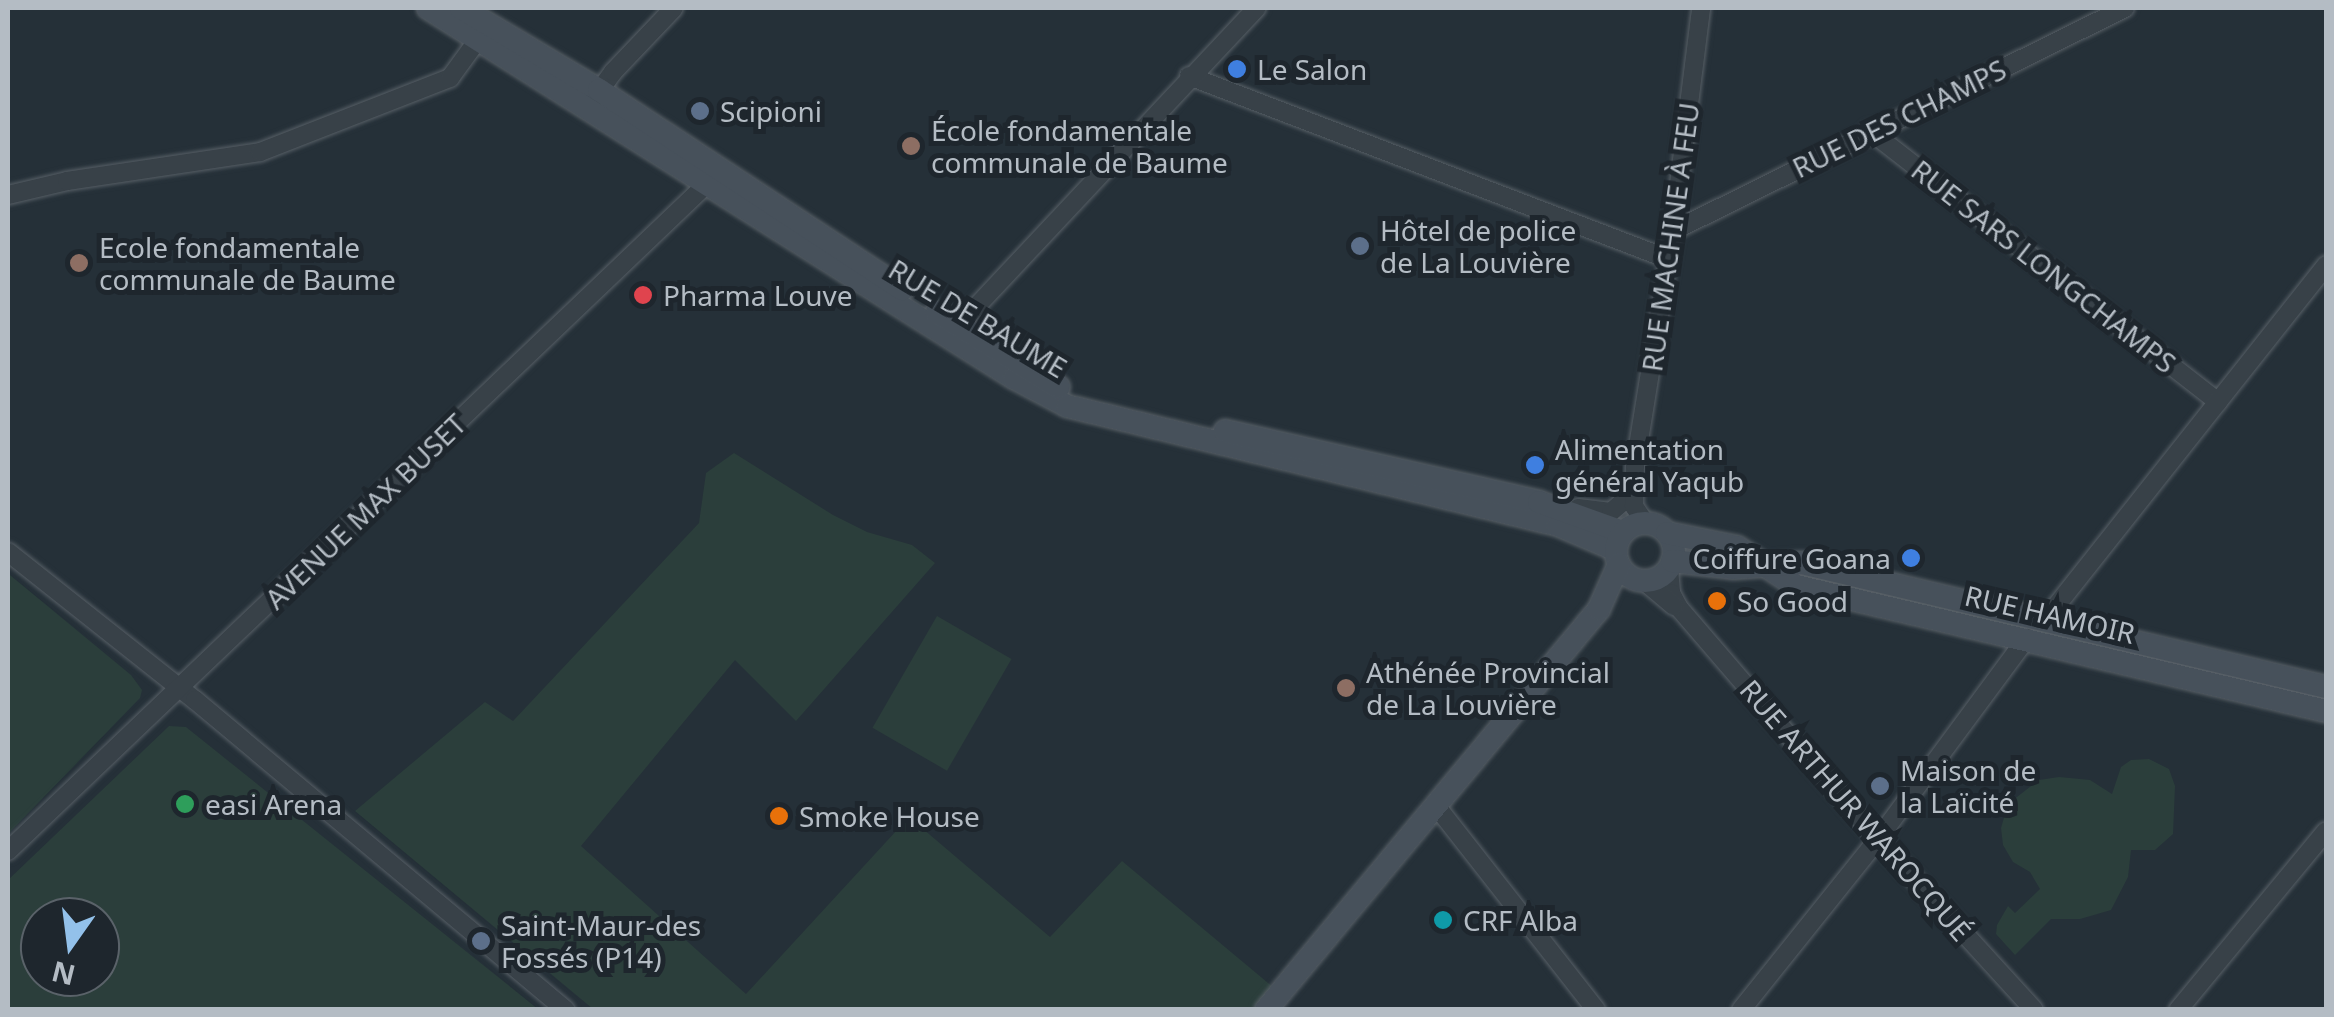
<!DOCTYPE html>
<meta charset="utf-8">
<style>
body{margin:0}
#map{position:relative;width:2334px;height:1017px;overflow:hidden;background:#253038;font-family:"Noto Sans",sans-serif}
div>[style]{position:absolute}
.green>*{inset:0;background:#2b3e3b;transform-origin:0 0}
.roads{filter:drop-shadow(0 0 2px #575f66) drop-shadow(0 0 2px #575f66)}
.street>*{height:18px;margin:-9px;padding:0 9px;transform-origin:9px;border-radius:9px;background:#384148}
.secondary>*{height:22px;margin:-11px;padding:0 11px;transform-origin:11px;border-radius:11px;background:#47515b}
.secondary>.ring{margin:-11px;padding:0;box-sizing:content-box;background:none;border:22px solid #47515b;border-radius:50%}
.dots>*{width:28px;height:28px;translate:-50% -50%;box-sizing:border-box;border:5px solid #1e262d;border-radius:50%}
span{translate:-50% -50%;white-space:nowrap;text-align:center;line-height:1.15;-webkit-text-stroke:10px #1e262d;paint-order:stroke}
.poi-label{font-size:28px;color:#b4bcc4}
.left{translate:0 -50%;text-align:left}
.right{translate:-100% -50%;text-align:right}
.street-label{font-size:28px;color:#b4bcc4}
.frame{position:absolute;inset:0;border:10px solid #b4bcc4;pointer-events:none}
.north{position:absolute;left:20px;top:897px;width:100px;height:100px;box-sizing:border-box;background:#1e262d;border:2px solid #5a6269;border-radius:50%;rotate:194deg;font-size:28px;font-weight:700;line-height:40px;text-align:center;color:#b4bcc4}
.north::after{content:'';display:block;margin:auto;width:35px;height:45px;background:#93c1ea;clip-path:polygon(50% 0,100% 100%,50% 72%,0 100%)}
</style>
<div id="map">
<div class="green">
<div style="clip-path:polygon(734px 453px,833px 515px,867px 532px,912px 545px,935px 563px,796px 721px,735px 660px,581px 846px,746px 994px,909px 817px,1050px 937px,1122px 861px,1280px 993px,1266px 1010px,593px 1009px,355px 811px,485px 702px,513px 721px,699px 523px,706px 473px)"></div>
<div style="clip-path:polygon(10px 575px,131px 675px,142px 690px,140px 698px,8px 834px)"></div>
<div style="left:937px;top:616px;width:86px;height:129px;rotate:30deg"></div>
<div style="clip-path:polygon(evenodd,169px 726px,186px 727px,538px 1009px,8px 1009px,8px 880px,169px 726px,40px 917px,100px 917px,100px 977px,40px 977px,40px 917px)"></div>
<div style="clip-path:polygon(2149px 759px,2169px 769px,2175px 786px,2173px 834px,2155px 850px,2131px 850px,2128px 877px,2111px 910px,2080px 919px,2051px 919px,2015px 955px,1996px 934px,1997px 925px,2008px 906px,2015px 913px,2040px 889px,2030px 872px,2013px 862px,2003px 845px,2001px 828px,2008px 804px,2039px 780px,2059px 777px,2090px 780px,2112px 794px,2121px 767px,2131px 760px)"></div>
</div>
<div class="roads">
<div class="street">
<div style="left:1189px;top:76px;width:513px;rotate:20.91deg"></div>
<div style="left:592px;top:101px;width:36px;rotate:-54deg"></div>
<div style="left:613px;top:72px;width:88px;rotate:-46.4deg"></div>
<div style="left:1870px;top:131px;width:441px;rotate:37.9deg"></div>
<div style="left:8px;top:195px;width:61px;rotate:-13.3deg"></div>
<div style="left:67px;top:181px;width:195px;rotate:-8.5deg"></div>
<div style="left:260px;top:152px;width:204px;rotate:-21.3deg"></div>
<div style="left:450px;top:78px;width:59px;rotate:-53.9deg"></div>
<div style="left:1673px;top:231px;width:504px;rotate:-26.26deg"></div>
<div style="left:959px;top:325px;width:435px;rotate:-46.8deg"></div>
<div style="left:1578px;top:508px;width:33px;rotate:7deg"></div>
<div style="left:1611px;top:512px;width:20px;rotate:-41deg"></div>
<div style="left:1646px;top:524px;width:22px;rotate:-124deg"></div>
<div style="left:1634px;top:506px;width:41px;rotate:-88.6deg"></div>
<div style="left:1635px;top:465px;width:237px;rotate:-80.8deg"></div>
<div style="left:1673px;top:231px;width:225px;rotate:-82.8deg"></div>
<div style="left:8px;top:552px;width:238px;rotate:38.4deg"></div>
<div style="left:195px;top:700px;width:483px;rotate:39.9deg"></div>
<div style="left:1669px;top:569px;width:24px;rotate:85deg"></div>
<div style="left:1671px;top:593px;width:17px;rotate:62deg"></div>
<div style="left:1679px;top:608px;width:305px;rotate:49.3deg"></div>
<div style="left:1878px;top:839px;width:231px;rotate:47.6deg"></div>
<div style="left:1644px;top:581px;width:39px;rotate:40deg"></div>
<div style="left:2045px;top:620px;width:453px;rotate:-51.6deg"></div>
<div style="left:1437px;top:807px;width:258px;rotate:51.9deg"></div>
<div style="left:8px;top:851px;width:975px;rotate:-43.67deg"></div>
<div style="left:1741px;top:1010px;width:219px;rotate:-51.3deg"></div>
<div style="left:1878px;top:839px;width:250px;rotate:-53.5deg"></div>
<div style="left:2178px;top:1010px;width:232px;rotate:-50.4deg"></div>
</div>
<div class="secondary">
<div style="left:428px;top:8px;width:693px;rotate:32.27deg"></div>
<div style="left:1014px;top:378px;width:60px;rotate:27.8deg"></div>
<div style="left:1067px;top:406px;width:505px;rotate:13.62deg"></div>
<div style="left:1558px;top:525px;width:63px;rotate:23.3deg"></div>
<div style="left:461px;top:8px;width:161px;rotate:30.7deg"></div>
<div style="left:599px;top:90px;width:363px;rotate:33.3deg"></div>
<div style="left:937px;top:312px;width:143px;rotate:31.6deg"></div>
<div style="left:1225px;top:431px;width:322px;rotate:12.7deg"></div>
<div style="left:1539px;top:502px;width:89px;rotate:19.7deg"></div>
<div class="ring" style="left:1616px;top:523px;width:36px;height:36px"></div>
<div style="left:1667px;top:533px;width:71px;rotate:11.3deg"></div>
<div style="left:1737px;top:547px;width:71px;rotate:33.5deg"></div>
<div style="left:1796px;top:586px;width:545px;rotate:13.27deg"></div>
<div style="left:1672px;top:561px;width:61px;rotate:6.5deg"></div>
<div style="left:1733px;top:568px;width:69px;rotate:-4.1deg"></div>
<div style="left:1802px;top:563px;width:538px;rotate:13.31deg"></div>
<div style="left:1266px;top:1010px;width:521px;rotate:-50.29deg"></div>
<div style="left:1599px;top:609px;width:49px;rotate:-66deg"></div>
</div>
</div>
<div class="dots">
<div style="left:1237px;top:69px;background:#3f7fe0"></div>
<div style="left:700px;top:111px;background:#5c6f8a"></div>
<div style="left:911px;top:146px;background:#8d6e63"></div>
<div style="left:1360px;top:246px;background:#5c6f8a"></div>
<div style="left:79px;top:263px;background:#8d6e63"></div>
<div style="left:643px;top:295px;background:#e0444e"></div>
<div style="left:1535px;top:465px;background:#3f7fe0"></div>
<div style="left:1911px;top:558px;background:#3f7fe0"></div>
<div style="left:1717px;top:601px;background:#e8710a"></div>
<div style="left:1346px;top:688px;background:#8d6e63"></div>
<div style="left:1880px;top:786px;background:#5c6f8a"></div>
<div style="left:185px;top:804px;background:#2e9e5b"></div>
<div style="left:779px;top:816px;background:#e8710a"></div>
<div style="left:1443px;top:920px;background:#0f9aa8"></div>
<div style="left:481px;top:941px;background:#5c6f8a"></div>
</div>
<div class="poi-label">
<span class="left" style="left:1257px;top:69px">Le Salon</span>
<span class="left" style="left:720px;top:111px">Scipioni</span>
<span class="left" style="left:931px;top:146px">École fondamentale<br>communale de Baume</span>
<span class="left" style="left:1380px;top:246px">Hôtel de police<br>de La Louvière</span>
<span class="left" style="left:99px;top:263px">Ecole fondamentale<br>communale de Baume</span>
<span class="left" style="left:663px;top:295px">Pharma Louve</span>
<span class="left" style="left:1555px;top:465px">Alimentation<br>général Yaqub</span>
<span class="right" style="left:1891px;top:558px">Coiffure Goana</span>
<span class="left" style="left:1737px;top:601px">So Good</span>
<span class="left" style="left:1366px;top:688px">Athénée Provincial<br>de La Louvière</span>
<span class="left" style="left:1900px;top:786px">Maison de<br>la Laïcité</span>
<span class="left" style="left:205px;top:804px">easi Arena</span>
<span class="left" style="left:799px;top:816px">Smoke House</span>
<span class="left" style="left:1463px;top:920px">CRF Alba</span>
<span class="left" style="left:501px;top:941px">Saint-Maur-des<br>Fossés (P14)</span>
</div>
<div class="street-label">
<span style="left:1899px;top:118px;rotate:-26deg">RUE DES CHAMPS</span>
<span style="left:1670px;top:237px;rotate:-82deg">RUE MACHINE À FEU</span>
<span style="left:2044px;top:266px;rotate:38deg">RUE SARS LONGCHAMPS</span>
<span style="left:978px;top:318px;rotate:31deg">RUE DE BAUME</span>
<span style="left:365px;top:511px;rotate:-44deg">AVENUE MAX BUSET</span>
<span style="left:2050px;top:614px;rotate:13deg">RUE HAMOIR</span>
<span style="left:1856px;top:810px;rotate:49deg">RUE ARTHUR WAROCQUÉ</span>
</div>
<div class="frame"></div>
<div class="north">N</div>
</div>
